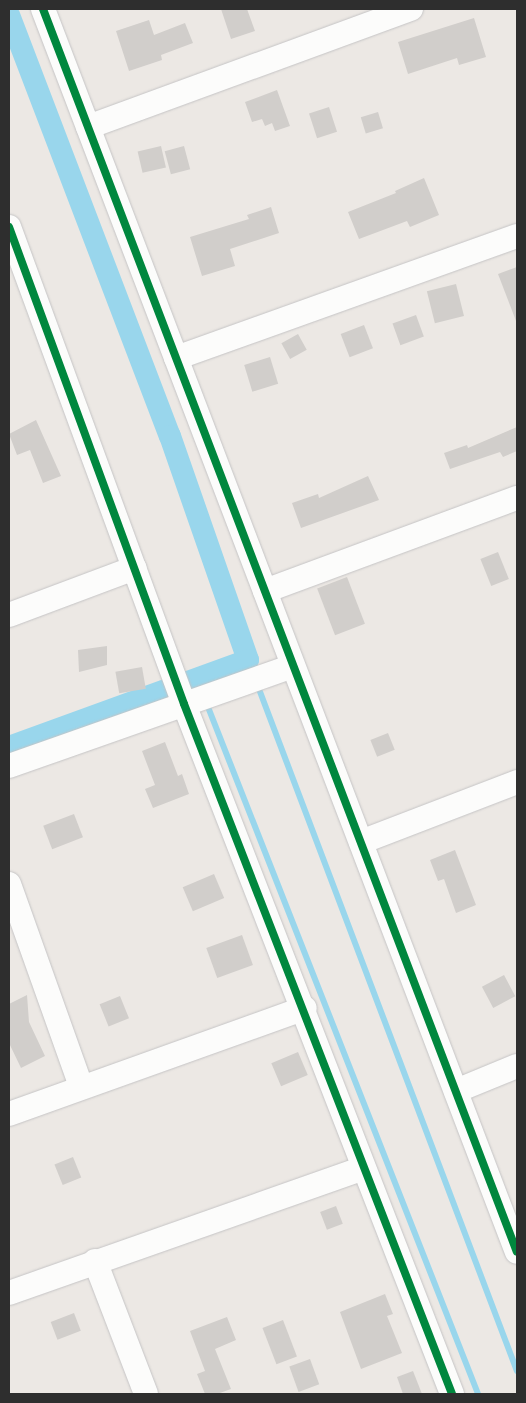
<!DOCTYPE html>
<style>
body{margin:0}
#map{position:relative;width:526px;height:1403px;overflow:hidden;background:#ece8e4;font-family:Poppins,sans-serif}
div>[style]{position:absolute}
.stream>*{height:6px;margin:-3px;padding:0 3px;transform-origin:3px;border-radius:3px;background:#99d6ec}
.canal>*{height:22px;margin:-11px;padding:0 11px;transform-origin:11px;border-radius:11px;background:#99d6ec}
.building>*{inset:0;background:#d1cecb;transform-origin:0 0}
.roads{filter:drop-shadow(0 0 1px #c5c4c5) drop-shadow(0 0 1px #c5c4c5)}
.minor>*{height:24px;margin:-12px;padding:0 12px;transform-origin:12px;border-radius:12px;background:#fcfcfb}
.cycleway>*{height:8px;margin:-4px;padding:0 4px;transform-origin:4px;border-radius:4px;background:#00873e}
span{translate:-50% -50%;white-space:nowrap;text-align:center;line-height:1.15;-webkit-text-stroke:4px #fff;paint-order:stroke}
.frame{position:absolute;inset:0;border:10px solid #2e2e2e;pointer-events:none}
</style>
<div id="map">
<div class="stream">
<div style="left:248px;top:660px;width:760px;rotate:69.28deg"></div>
<div style="left:197px;top:679px;width:768px;rotate:68.54deg"></div>
</div>
<div class="canal">
<div style="left:9px;top:15px;width:451px;rotate:69.1deg"></div>
<div style="left:170px;top:436px;width:237px;rotate:70.8deg"></div>
<div style="left:248px;top:660px;width:254px;rotate:160deg"></div>
</div>
<div class="building">
<div style="clip-path:polygon(221px 9px,247px 9px,255px 31px,231px 39px)"></div>
<div style="clip-path:polygon(474px 18px,486px 57px,459px 65px,457px 58px,408px 74px,398px 42px)"></div>
<div style="clip-path:polygon(149px 20px,154px 35px,185px 23px,193px 43px,161px 55px,162px 60px,129px 71px,116px 31px)"></div>
<div style="clip-path:polygon(277px 90px,290px 126px,275px 131px,272px 123px,265px 126px,262px 119px,252px 122px,245px 102px)"></div>
<div style="left:329px;top:107px;width:26px;height:21px;rotate:72deg"></div>
<div style="left:378px;top:112px;width:17px;height:18px;rotate:73deg"></div>
<div style="left:161px;top:146px;width:22px;height:24px;rotate:77deg"></div>
<div style="left:184px;top:146px;width:24px;height:20px;rotate:75deg"></div>
<div style="clip-path:polygon(424px 178px,439px 215px,410px 227px,407px 221px,359px 239px,348px 212px,396px 193px,395px 191px)"></div>
<div style="clip-path:polygon(271px 207px,279px 233px,230px 249px,235px 266px,202px 276px,190px 237px,249px 219px,247px 215px)"></div>
<div style="clip-path:polygon(517px 267px,517px 321px,516px 321px,498px 274px)"></div>
<div style="left:456px;top:284px;width:33px;height:30px;rotate:76deg"></div>
<div style="left:416px;top:315px;width:23px;height:25px;rotate:70deg"></div>
<div style="left:364px;top:325px;width:25px;height:25px;rotate:69deg"></div>
<div style="left:298px;top:334px;width:18px;height:19px;rotate:61deg"></div>
<div style="left:270px;top:357px;width:28px;height:27px;rotate:73deg"></div>
<div style="clip-path:polygon(36px 420px,61px 476px,43px 483px,30px 450px,17px 455px,9px 434px)"></div>
<div style="clip-path:polygon(517px 427px,517px 451px,503px 457px,500px 452px,450px 469px,444px 453px,467px 445px,468px 448px)"></div>
<div style="clip-path:polygon(368px 476px,379px 500px,301px 528px,292px 503px,318px 494px,319px 498px)"></div>
<div style="left:498px;top:552px;width:29px;height:19px;rotate:68deg"></div>
<div style="left:347px;top:577px;width:50px;height:32px;rotate:69deg"></div>
<div style="clip-path:polygon(107px 646px,107px 665px,79px 672px,78px 650px)"></div>
<div style="left:142px;top:667px;width:22px;height:27px;rotate:80deg"></div>
<div style="left:388px;top:733px;width:18px;height:19px;rotate:68deg"></div>
<div style="clip-path:polygon(165px 742px,178px 776px,182px 774px,189px 794px,153px 808px,145px 789px,155px 785px,142px 751px)"></div>
<div style="left:74px;top:814px;width:25px;height:33px;rotate:69deg"></div>
<div style="clip-path:polygon(455px 850px,476px 905px,456px 913px,444px 879px,438px 881px,430px 860px)"></div>
<div style="left:214px;top:874px;width:26px;height:34px;rotate:67deg"></div>
<div style="left:242px;top:935px;width:32px;height:38px;rotate:70deg"></div>
<div style="left:504px;top:975px;width:24px;height:25px;rotate:62deg"></div>
<div style="clip-path:polygon(27px 995px,29px 1022px,45px 1056px,21px 1068px,9px 1043px,9px 1004px)"></div>
<div style="left:120px;top:996px;width:24px;height:22px;rotate:68deg"></div>
<div style="left:298px;top:1052px;width:25px;height:29px;rotate:67deg"></div>
<div style="left:73px;top:1157px;width:22px;height:20px;rotate:68deg"></div>
<div style="left:336px;top:1206px;width:19px;height:17px;rotate:69deg"></div>
<div style="clip-path:polygon(385px 1294px,393px 1314px,387px 1316px,402px 1353px,361px 1369px,340px 1312px)"></div>
<div style="left:74px;top:1313px;width:19px;height:25px;rotate:69deg"></div>
<div style="clip-path:polygon(227px 1317px,236px 1340px,215px 1349px,231px 1389px,217px 1394px,205px 1394px,197px 1374px,205px 1371px,190px 1331px)"></div>
<div style="left:283px;top:1320px;width:39px;height:22px;rotate:69deg"></div>
<div style="left:310px;top:1359px;width:27px;height:22px;rotate:70deg"></div>
<div style="clip-path:polygon(413px 1371px,422px 1394px,403px 1394px,397px 1377px)"></div>
</div>
<div class="roads">
<div class="minor">
<div style="left:43px;top:9px;width:1330px;rotate:69.13deg"></div>
<div style="left:88px;top:127px;width:344px;rotate:-20.1deg"></div>
<div style="left:9px;top:227px;width:508px;rotate:69.85deg"></div>
<div style="left:184px;top:704px;width:740px;rotate:68.77deg"></div>
<div style="left:176px;top:358px;width:362px;rotate:-19.7deg"></div>
<div style="left:265px;top:591px;width:269px;rotate:-20.3deg"></div>
<div style="left:9px;top:615px;width:134px;rotate:-20.5deg"></div>
<div style="left:9px;top:766px;width:301px;rotate:-19.4deg"></div>
<div style="left:361px;top:842px;width:167px;rotate:-21deg"></div>
<div style="left:9px;top:884px;width:214px;rotate:70.4deg"></div>
<div style="left:456px;top:1091px;width:66px;rotate:-22.3deg"></div>
<div style="left:9px;top:1114px;width:314px;rotate:-19.7deg"></div>
<div style="left:95px;top:1261px;width:142px;rotate:69deg"></div>
<div style="left:9px;top:1293px;width:375px;rotate:-19.4deg"></div>
</div>
</div>
<div class="cycleway">
<div style="left:43px;top:9px;width:1330px;rotate:69.13deg"></div>
<div style="left:9px;top:227px;width:508px;rotate:69.85deg"></div>
<div style="left:184px;top:704px;width:740px;rotate:68.77deg"></div>
</div>
<div class="frame"></div>
</div>
